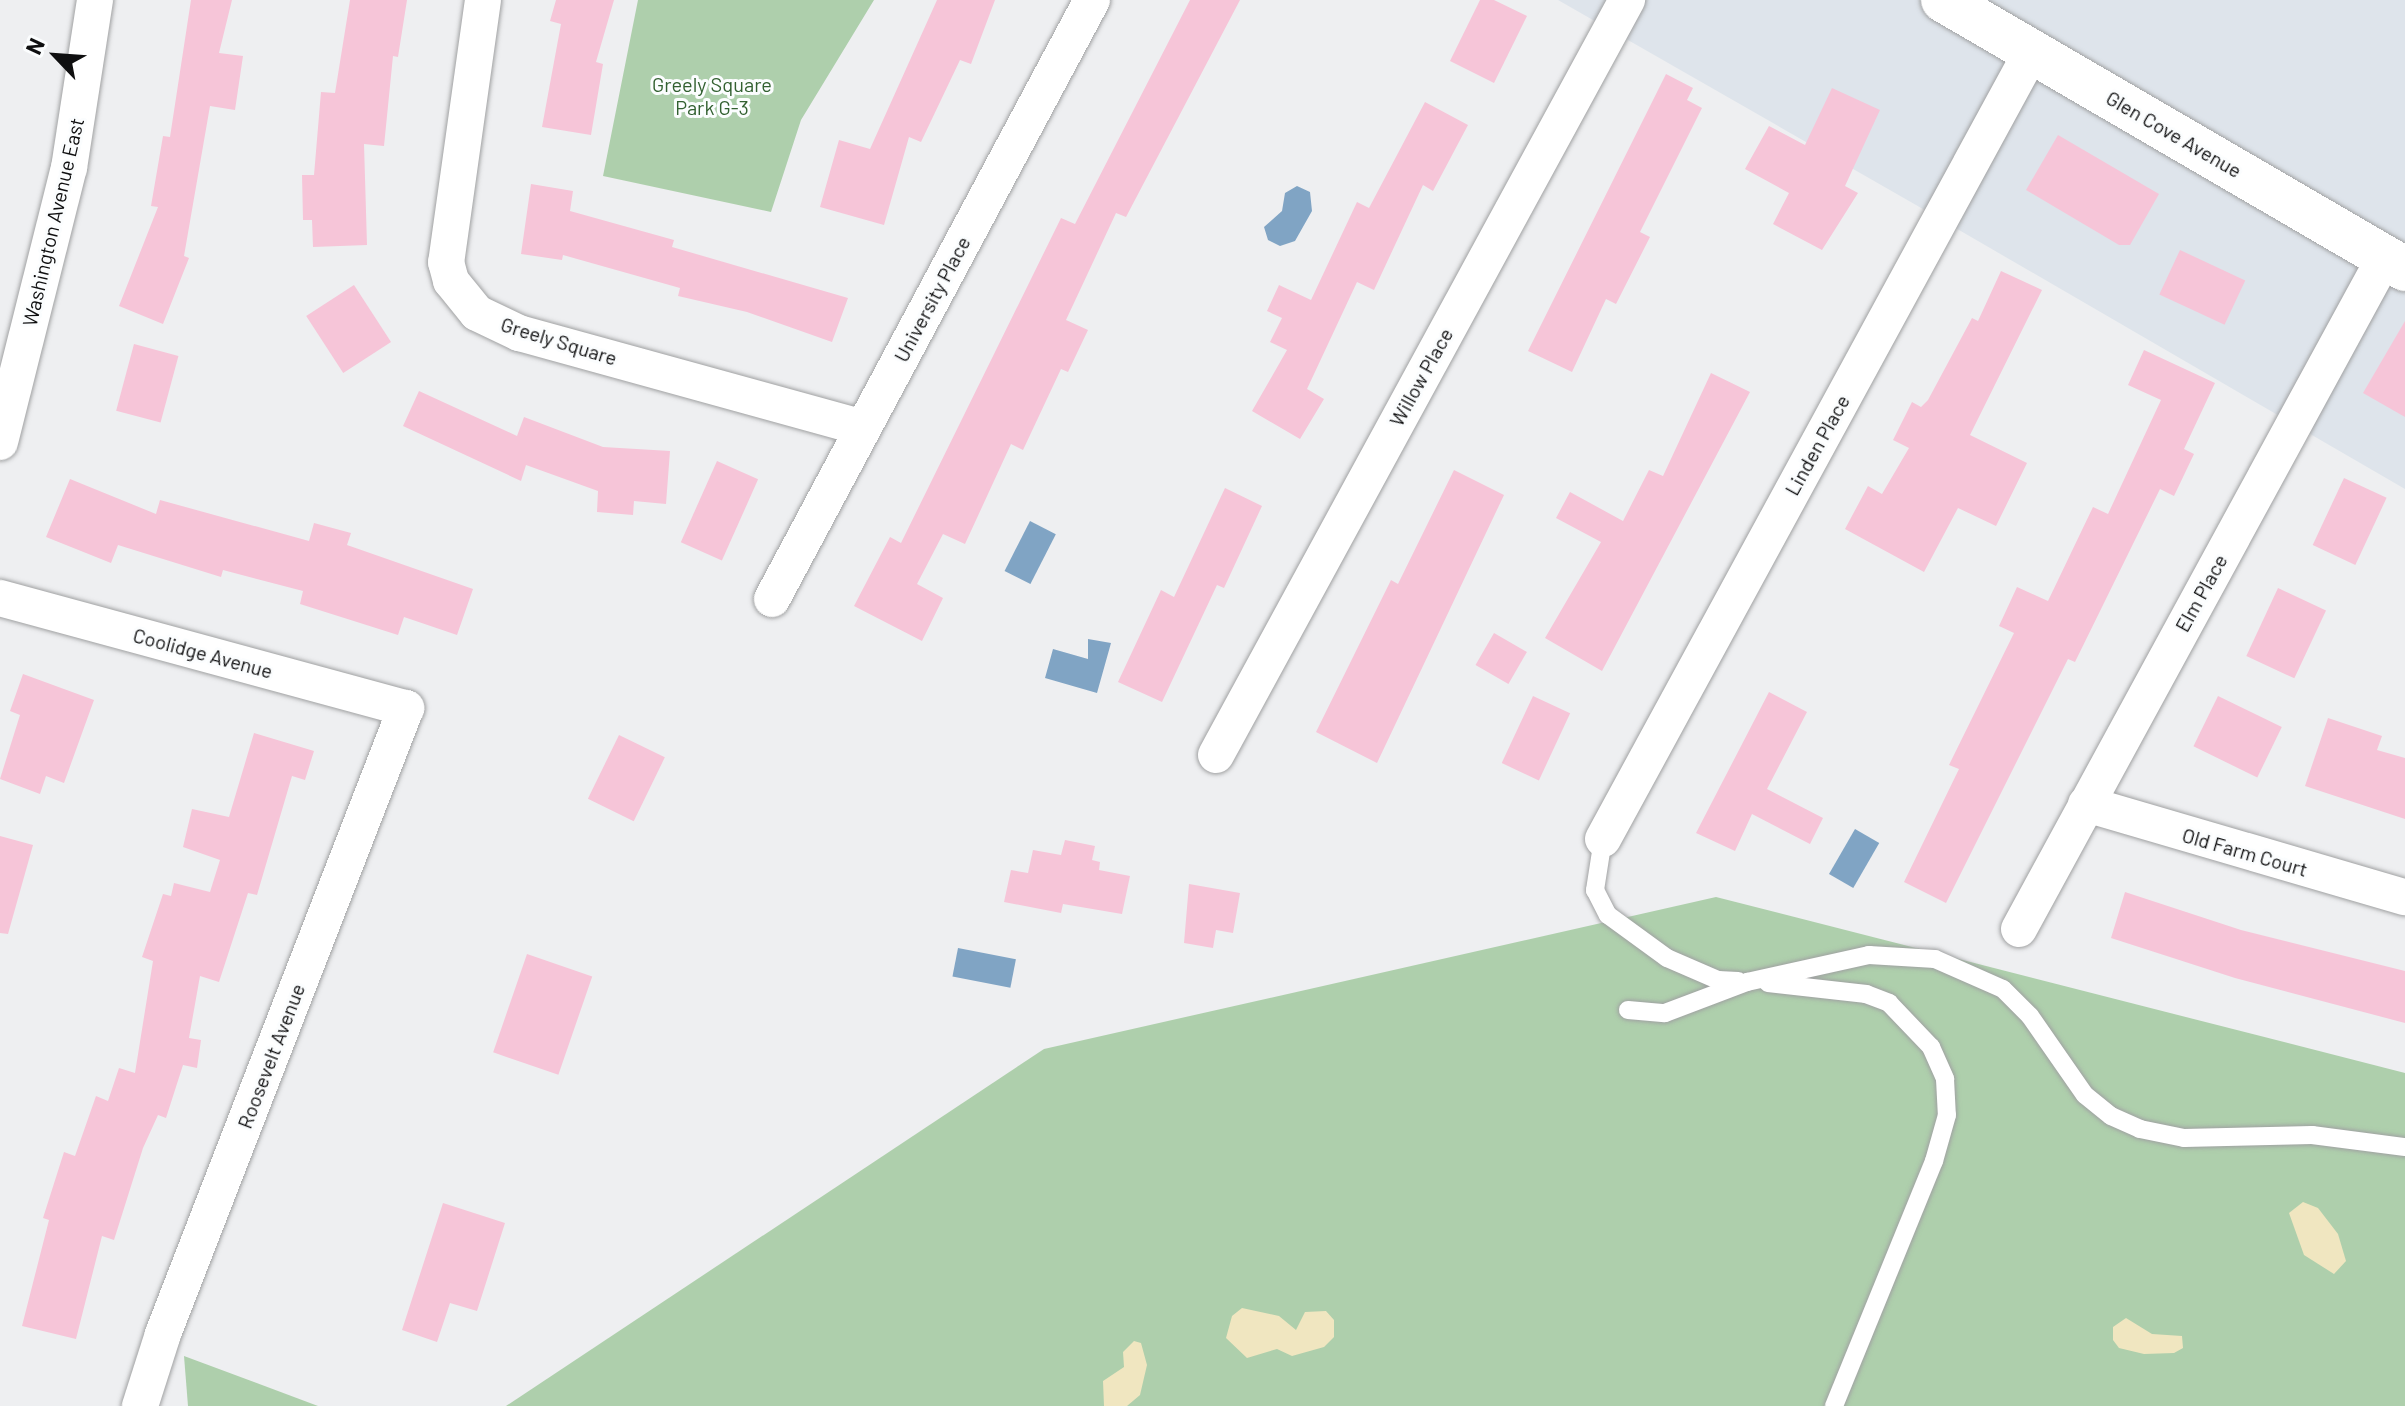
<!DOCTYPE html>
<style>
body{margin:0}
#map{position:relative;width:2405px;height:1406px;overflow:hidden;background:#eeeff1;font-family:Barlow,sans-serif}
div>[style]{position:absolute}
.built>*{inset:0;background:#dee4eb}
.green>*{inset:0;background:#aecfac}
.sand>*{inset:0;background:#f0e6c0}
.water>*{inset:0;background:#80a4c4;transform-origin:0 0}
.building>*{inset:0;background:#f6c5d8;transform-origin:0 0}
.roads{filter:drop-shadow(0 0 2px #a0a1a2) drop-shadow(0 0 2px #a0a1a2)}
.service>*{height:18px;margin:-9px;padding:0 9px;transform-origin:9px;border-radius:9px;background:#fff}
.minor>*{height:36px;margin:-18px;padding:0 18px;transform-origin:18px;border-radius:18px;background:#fff}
.secondary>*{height:44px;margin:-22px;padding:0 22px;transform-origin:22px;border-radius:22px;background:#fff}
span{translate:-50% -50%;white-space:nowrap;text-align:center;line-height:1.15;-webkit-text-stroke:6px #fbfdfe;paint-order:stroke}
.park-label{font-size:20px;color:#326030}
.street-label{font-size:20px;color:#0f0f10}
.north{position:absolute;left:16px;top:16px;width:80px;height:80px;-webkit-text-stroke:6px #fbfdfe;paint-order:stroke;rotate:295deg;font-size:22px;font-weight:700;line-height:32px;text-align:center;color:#0f0f10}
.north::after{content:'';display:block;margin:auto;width:28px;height:36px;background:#0f0f10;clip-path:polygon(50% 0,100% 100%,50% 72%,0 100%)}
</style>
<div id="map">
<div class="built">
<div style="clip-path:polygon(1558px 0,2405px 0,2405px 489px,1916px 205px)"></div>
</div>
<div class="green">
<div style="clip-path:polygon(638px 0,874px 0,801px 120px,771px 212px,603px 176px)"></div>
<div style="clip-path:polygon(1716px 897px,2405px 1073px,2405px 1406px,506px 1406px,1044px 1049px)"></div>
<div style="clip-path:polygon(184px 1356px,318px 1406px,188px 1406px)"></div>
</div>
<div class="sand">
<div style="clip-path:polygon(2303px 1202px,2318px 1208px,2338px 1234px,2346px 1261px,2334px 1274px,2304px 1255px,2289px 1213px)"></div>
<div style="clip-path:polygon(1242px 1308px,1279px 1316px,1296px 1330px,1305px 1312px,1326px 1311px,1334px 1320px,1334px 1337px,1324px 1347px,1292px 1356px,1277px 1349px,1247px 1358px,1226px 1338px,1232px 1316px)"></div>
<div style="clip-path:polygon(2126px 1318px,2152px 1334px,2182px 1336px,2183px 1348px,2174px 1353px,2144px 1354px,2119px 1348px,2113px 1340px,2113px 1327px)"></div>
<div style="clip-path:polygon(1134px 1341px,1141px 1343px,1147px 1365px,1140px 1395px,1127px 1406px,1104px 1406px,1103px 1381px,1124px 1367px,1123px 1352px)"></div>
</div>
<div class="water">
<div style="clip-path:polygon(1297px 186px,1310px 192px,1312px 211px,1295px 241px,1280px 246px,1268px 240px,1264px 227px,1282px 211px,1285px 193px)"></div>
<div style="left:1030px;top:521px;width:29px;height:56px;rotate:27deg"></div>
<div style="clip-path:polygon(1088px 639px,1111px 643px,1097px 693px,1045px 678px,1053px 649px,1088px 659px)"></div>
<div style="left:1855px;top:829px;width:28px;height:52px;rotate:30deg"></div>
<div style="left:958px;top:948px;width:59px;height:29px;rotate:11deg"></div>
</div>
<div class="building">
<div style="clip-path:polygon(191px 0,232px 0,219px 53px,243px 56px,235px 110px,210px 106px,184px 256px,189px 258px,163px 324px,119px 306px,158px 207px,151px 206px,163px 136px,170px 137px)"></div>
<div style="clip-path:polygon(350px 0,407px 0,398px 57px,393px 56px,384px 146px,364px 144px,367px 245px,313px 247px,312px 220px,303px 220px,302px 175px,314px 175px,321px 92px,335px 93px)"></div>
<div style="clip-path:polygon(556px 0,614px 0,596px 62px,603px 64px,591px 135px,542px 127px,561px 24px,550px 21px)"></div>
<div style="clip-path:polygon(937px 0,995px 0,971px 64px,960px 60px,921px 142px,909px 137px,884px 225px,820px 207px,839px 140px,870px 149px)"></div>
<div style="clip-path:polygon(1190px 0,1240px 0,1126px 217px,1116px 213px,1066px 320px,1088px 330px,1068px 372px,1061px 369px,1023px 450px,1011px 444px,965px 544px,943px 534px,917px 584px,943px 598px,922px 641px,854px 606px,890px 537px,901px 543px,1061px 218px,1075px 224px)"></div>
<div style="clip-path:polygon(1480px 0,1494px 0,1527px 16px,1494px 83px,1450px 61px)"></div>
<div style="clip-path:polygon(1666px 74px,1693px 88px,1687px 100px,1702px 108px,1640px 232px,1650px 237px,1616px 304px,1606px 299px,1572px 372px,1528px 351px)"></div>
<div style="clip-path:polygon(1832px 88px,1880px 110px,1845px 186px,1858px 193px,1822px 250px,1773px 224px,1789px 193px,1745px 169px,1769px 126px,1805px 145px)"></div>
<div style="clip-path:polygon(1425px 102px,1468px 125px,1433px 191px,1423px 185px,1374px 290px,1357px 282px,1307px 389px,1324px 399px,1300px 439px,1252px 411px,1287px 350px,1270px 342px,1282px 318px,1267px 311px,1279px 285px,1311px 300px,1357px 202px,1369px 208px)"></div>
<div style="clip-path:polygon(2058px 135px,2159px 194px,2130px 245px,2119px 245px,2026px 190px)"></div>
<div style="clip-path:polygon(531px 184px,573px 191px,570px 211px,674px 240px,672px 247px,848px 298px,832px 342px,747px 312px,678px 296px,680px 288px,563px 255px,562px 260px,521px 254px)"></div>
<div style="left:2180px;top:250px;width:72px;height:49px;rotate:25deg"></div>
<div style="clip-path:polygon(2001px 271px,2042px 290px,1970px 435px,2027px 463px,1996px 526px,1958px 508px,1924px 572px,1845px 529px,1868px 486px,1882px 494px,1909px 448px,1893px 440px,1912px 402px,1921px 407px,1928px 400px,1972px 318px,1978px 321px)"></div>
<div style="left:354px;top:285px;width:68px;height:57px;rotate:57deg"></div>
<div style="clip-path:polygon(2405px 321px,2405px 417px,2363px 393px)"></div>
<div style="left:134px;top:344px;width:46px;height:69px;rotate:15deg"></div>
<div style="clip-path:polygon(2144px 350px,2215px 383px,2184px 449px,2194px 454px,2174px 496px,2160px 489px,2075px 662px,2068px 659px,1946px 903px,1904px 882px,1959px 769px,1949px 765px,2014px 633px,1999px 626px,2017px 587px,2048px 601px,2093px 507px,2108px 514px,2161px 400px,2128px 385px)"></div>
<div style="clip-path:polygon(1711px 373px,1750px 392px,1602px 671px,1545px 638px,1601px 542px,1556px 518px,1570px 492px,1623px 521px,1649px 470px,1663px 476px)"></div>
<div style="clip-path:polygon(419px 391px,517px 436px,524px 417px,603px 447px,670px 451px,666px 504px,634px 501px,633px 515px,597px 512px,598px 491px,526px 465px,521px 481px,403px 426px)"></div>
<div style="left:717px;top:461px;width:45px;height:89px;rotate:24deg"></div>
<div style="clip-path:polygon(1454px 470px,1504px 495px,1377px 763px,1316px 732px,1391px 580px,1398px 584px)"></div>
<div style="left:2344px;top:478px;width:47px;height:74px;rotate:25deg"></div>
<div style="clip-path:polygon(70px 479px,156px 514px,160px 500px,309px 541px,314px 523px,351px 533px,347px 545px,473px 589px,457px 635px,404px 617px,398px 635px,300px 604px,303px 591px,223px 570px,221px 577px,118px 545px,111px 563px,46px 537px)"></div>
<div style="clip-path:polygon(1225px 488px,1262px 506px,1224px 588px,1217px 585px,1162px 702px,1118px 682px,1161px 590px,1174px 597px)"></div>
<div style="left:2278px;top:588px;width:53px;height:75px;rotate:25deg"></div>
<div style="left:1494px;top:633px;width:38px;height:37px;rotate:30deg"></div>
<div style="clip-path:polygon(23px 674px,94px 700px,64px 783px,46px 776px,40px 794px,0 779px,20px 715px,10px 711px)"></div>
<div style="clip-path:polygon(1769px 692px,1807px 712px,1767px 789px,1823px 818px,1810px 844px,1752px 814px,1735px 851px,1696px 833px)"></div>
<div style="left:1533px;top:696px;width:41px;height:74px;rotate:25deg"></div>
<div style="left:2218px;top:696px;width:71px;height:56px;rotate:26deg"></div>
<div style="clip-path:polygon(2328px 718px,2382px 736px,2377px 750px,2405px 758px,2405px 819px,2305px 786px)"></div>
<div style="clip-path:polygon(254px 733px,314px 751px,305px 780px,292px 776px,257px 895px,248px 893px,219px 982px,200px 976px,189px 1038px,201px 1040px,197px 1068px,183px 1065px,166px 1118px,158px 1115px,143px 1148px,114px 1240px,102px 1236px,76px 1339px,22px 1326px,49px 1220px,43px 1218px,64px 1152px,75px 1156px,96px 1096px,108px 1101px,119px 1068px,135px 1073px,153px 961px,142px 957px,163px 894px,171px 896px,174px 883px,210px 892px,220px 860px,183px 847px,192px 809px,229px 817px)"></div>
<div style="left:619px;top:735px;width:51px;height:71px;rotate:26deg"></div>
<div style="clip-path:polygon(0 836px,33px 845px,8px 934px,0 933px)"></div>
<div style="clip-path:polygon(1065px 840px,1095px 846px,1092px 860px,1100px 862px,1099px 870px,1130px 876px,1122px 914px,1063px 904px,1061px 913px,1004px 902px,1011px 870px,1028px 873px,1033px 850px,1061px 855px)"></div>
<div style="clip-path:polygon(1189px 884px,1240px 893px,1233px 933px,1216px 930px,1213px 948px,1184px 943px)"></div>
<div style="clip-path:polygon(2125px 892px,2241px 930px,2405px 971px,2405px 1023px,2235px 978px,2111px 938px)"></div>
<div style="left:527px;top:954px;width:69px;height:104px;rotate:19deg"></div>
<div style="clip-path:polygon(443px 1203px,505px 1223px,477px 1311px,450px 1303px,437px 1342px,402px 1330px)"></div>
</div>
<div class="roads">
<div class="service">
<div style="left:1603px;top:839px;width:52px;rotate:98.9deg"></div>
<div style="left:1595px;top:890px;width:28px;rotate:63deg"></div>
<div style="left:1608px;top:915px;width:73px;rotate:36.1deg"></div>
<div style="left:1667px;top:958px;width:56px;rotate:23.3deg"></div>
<div style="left:1718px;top:980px;width:20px;rotate:3deg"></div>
<div style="left:1768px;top:983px;width:99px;rotate:6.4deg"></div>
<div style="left:1866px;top:994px;width:25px;rotate:21deg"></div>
<div style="left:1889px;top:1003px;width:61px;rotate:46.3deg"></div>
<div style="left:1931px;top:1047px;width:35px;rotate:66deg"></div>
<div style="left:1945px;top:1079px;width:36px;rotate:87deg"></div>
<div style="left:1947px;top:1115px;width:48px;rotate:105.8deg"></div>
<div style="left:1934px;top:1161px;width:265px;rotate:112.2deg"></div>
<div style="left:1628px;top:1010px;width:37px;rotate:5deg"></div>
<div style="left:1665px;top:1013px;width:88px;rotate:-20.7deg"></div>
<div style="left:1747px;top:982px;width:125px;rotate:-12.5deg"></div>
<div style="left:1869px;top:955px;width:66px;rotate:3.5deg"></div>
<div style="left:1935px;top:959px;width:74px;rotate:23.8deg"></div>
<div style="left:2003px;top:989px;width:38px;rotate:45deg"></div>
<div style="left:2030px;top:1016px;width:96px;rotate:55.2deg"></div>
<div style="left:2085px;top:1095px;width:33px;rotate:39deg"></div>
<div style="left:2111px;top:1116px;width:32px;rotate:24deg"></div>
<div style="left:2140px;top:1129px;width:45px;rotate:11.6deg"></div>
<div style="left:2184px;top:1138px;width:128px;rotate:-1.3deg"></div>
<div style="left:2312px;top:1135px;width:94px;rotate:7.4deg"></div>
</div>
<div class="minor">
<div style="left:483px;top:0;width:265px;rotate:98deg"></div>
<div style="left:446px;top:262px;width:20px;rotate:75deg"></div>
<div style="left:451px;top:281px;width:41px;rotate:50.9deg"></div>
<div style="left:477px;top:313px;width:47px;rotate:25.5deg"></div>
<div style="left:519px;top:333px;width:357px;rotate:15.4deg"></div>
<div style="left:0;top:442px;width:283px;rotate:-75.9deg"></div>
<div style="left:69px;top:168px;width:170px;rotate:-81.2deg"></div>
<div style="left:0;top:598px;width:421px;rotate:15.2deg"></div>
<div style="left:406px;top:708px;width:672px;rotate:111.22deg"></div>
<div style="left:163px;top:1334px;width:76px;rotate:107.7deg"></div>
<div style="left:772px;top:599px;width:679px;rotate:-61.89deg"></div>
<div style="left:1216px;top:755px;width:860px;rotate:-61.44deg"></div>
<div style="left:2086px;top:804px;width:332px;rotate:16.3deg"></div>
<div style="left:1603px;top:839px;width:897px;rotate:-61.44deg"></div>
<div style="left:2019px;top:929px;width:765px;rotate:-61.43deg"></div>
</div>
<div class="secondary">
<div style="left:1943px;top:0;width:535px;rotate:30.21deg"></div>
</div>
</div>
<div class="park-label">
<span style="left:712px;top:96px">Greely Square<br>Park G-3</span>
</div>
<div class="street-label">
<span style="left:2174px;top:134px;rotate:30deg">Glen Cove Avenue</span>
<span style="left:53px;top:222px;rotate:-77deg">Washington Avenue East</span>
<span style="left:932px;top:299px;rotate:-62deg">University Place</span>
<span style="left:559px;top:341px;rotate:17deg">Greely Square</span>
<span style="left:1421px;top:377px;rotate:-61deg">Willow Place</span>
<span style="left:1817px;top:445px;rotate:-61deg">Linden Place</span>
<span style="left:2201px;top:593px;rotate:-61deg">Elm Place</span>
<span style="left:203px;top:653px;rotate:15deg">Coolidge Avenue</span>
<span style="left:2245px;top:852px;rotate:16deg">Old Farm Court</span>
<span style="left:271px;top:1056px;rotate:-69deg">Roosevelt Avenue</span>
</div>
<div class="north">N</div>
</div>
